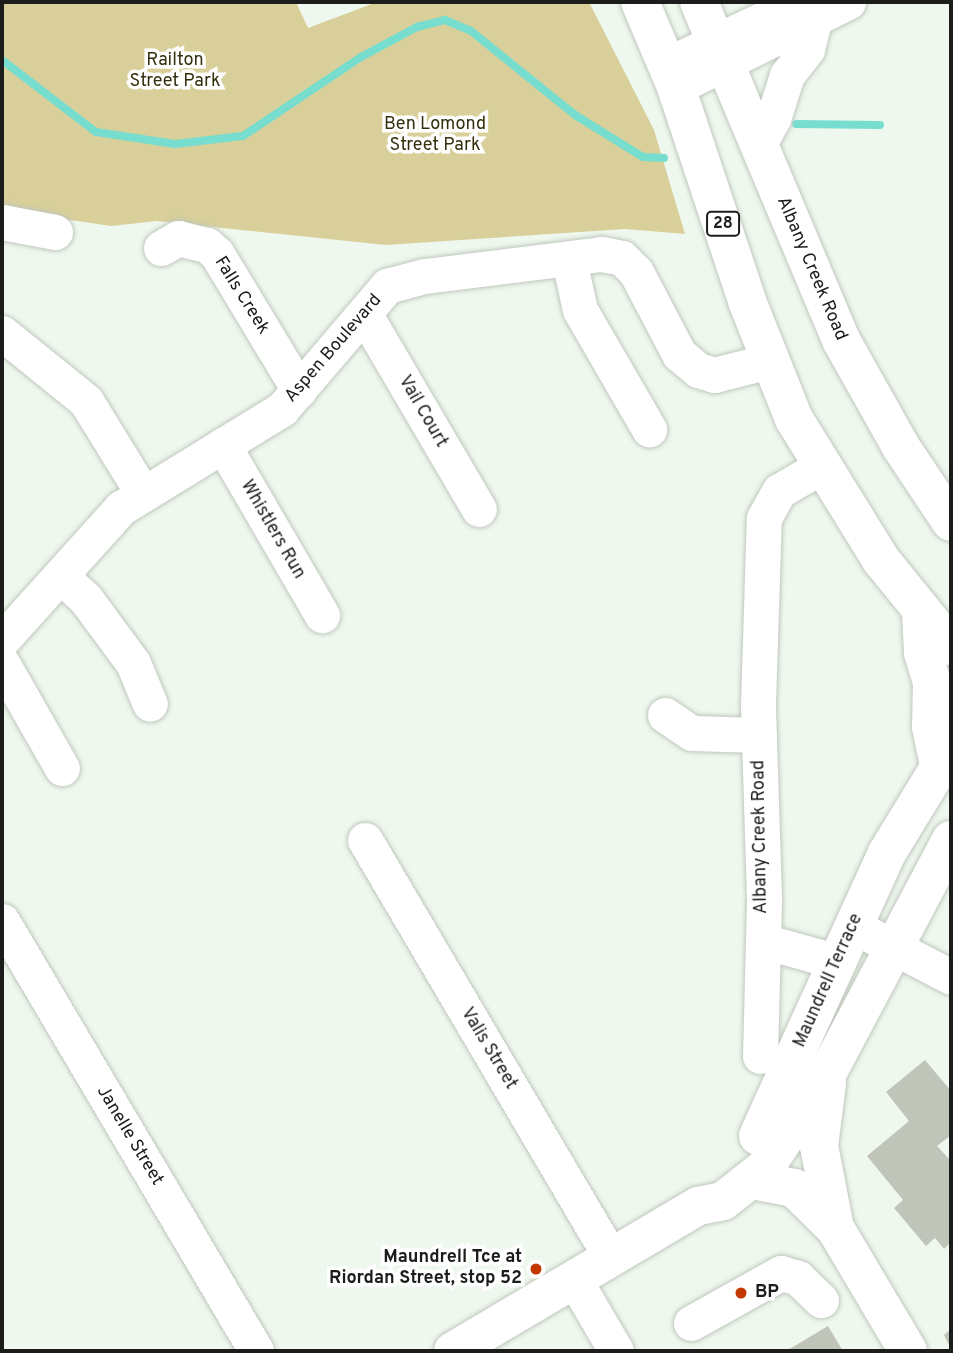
<!DOCTYPE html>
<style>
body{margin:0}
#map{position:relative;width:953px;height:1353px;overflow:hidden;background:#eff8ee;font-family:Overpass,sans-serif}
div>[style]{position:absolute}
.green>*{inset:0;background:#d8cf9a}
.stream>*{height:8px;margin:-4px;padding:0 4px;transform-origin:4px;border-radius:4px;background:#77ddcf}
.building>*{inset:0;background:#c1c5b9}
.roads{filter:drop-shadow(0 0 2px #c0c8be) drop-shadow(0 0 2px #c0c8be)}
.minor>*{height:35px;margin:-17.5px;padding:0 17.5px;transform-origin:17.5px;border-radius:17.5px;background:#fff}
.major>*{height:38px;margin:-19px;padding:0 19px;transform-origin:19px;border-radius:19px;background:#fff}
.dots>*{width:19px;height:19px;translate:-50% -50%;box-sizing:border-box;border:4px solid #fff;border-radius:50%}
span{translate:-50% -50%;white-space:nowrap;text-align:center;line-height:1.15;-webkit-text-stroke:7px #fff;paint-order:stroke}
.shield-label span{padding:2px 5px;background:#fff;border:2px solid;border-radius:5px;-webkit-text-stroke-width:0}
.shield-label{font-size:16px;color:#1a1d19;font-weight:700}
.park-label{font-size:18px;color:#342e0c}
.street-label{font-size:18px;color:#1a1d19}
.poi-label{font-size:18px;color:#1a1d19;font-weight:700}
.right{translate:-100% -50%;text-align:right}
.left{translate:0 -50%;text-align:left}
.frame{position:absolute;inset:0;border:4px solid #1a1d19;pointer-events:none}
</style>
<div id="map">
<div class="green">
<div style="clip-path:polygon(2px 2px,296px 2px,308px 28px,377px 2px,589px 2px,654px 130px,685px 234px,625px 229px,386px 245px,157px 221px,111px 226px,2px 210px)"></div>
</div>
<div class="stream">
<div style="left:2px;top:60px;width:118px;rotate:37.5deg"></div>
<div style="left:96px;top:132px;width:80px;rotate:8.6deg"></div>
<div style="left:175px;top:144px;width:68px;rotate:-6.7deg"></div>
<div style="left:243px;top:136px;width:142px;rotate:-33.8deg"></div>
<div style="left:361px;top:57px;width:64px;rotate:-28.2deg"></div>
<div style="left:417px;top:27px;width:29px;rotate:-14deg"></div>
<div style="left:445px;top:20px;width:28px;rotate:23deg"></div>
<div style="left:471px;top:31px;width:134px;rotate:38.9deg"></div>
<div style="left:575px;top:115px;width:80px;rotate:31.7deg"></div>
<div style="left:643px;top:157px;width:21px;rotate:3deg"></div>
<div style="left:796px;top:124px;width:84px;rotate:0.7deg"></div>
</div>
<div class="building">
<div style="clip-path:polygon(925px 1060px,951px 1091px,951px 1135px,937px 1146px,951px 1161px,951px 1242px,944px 1249px,935px 1238px,926px 1246px,894px 1208px,903px 1200px,867px 1156px,909px 1121px,886px 1092px)"></div>
<div style="clip-path:polygon(828px 1326px,843px 1351px,786px 1351px)"></div>
<div style="clip-path:polygon(951px 1329px,951px 1349px,944px 1335px)"></div>
</div>
<div class="roads">
<div class="minor">
<div style="left:668px;top:64px;width:143px;rotate:-25.3deg"></div>
<div style="left:676px;top:87px;width:192px;rotate:-26.3deg"></div>
<div style="left:759px;top:144px;width:29px;rotate:-61deg"></div>
<div style="left:773px;top:119px;width:46px;rotate:-72.3deg"></div>
<div style="left:787px;top:75px;width:33px;rotate:-52deg"></div>
<div style="left:807px;top:49px;width:30px;rotate:-76deg"></div>
<div style="left:2px;top:222px;width:54px;rotate:10.7deg"></div>
<div style="left:161px;top:248px;width:20px;rotate:-30deg"></div>
<div style="left:178px;top:238px;width:30px;rotate:14deg"></div>
<div style="left:207px;top:245px;width:13px;rotate:42deg"></div>
<div style="left:217px;top:254px;width:159px;rotate:58.9deg"></div>
<div style="left:569px;top:260px;width:51px;rotate:77.6deg"></div>
<div style="left:580px;top:310px;width:138px;rotate:59.9deg"></div>
<div style="left:365px;top:315px;width:225px;rotate:59.6deg"></div>
<div style="left:2px;top:333px;width:108px;rotate:39deg"></div>
<div style="left:86px;top:401px;width:107px;rotate:58.4deg"></div>
<div style="left:223px;top:445px;width:197px;rotate:59.8deg"></div>
<div style="left:61px;top:576px;width:33px;rotate:43deg"></div>
<div style="left:85px;top:598px;width:81px;rotate:53.6deg"></div>
<div style="left:133px;top:663px;width:44px;rotate:67.5deg"></div>
<div style="left:2px;top:640px;width:178px;rotate:-48deg"></div>
<div style="left:121px;top:508px;width:189px;rotate:-31.6deg"></div>
<div style="left:282px;top:409px;width:162px;rotate:-49.5deg"></div>
<div style="left:387px;top:286px;width:39px;rotate:-15deg"></div>
<div style="left:425px;top:276px;width:178px;rotate:-7.1deg"></div>
<div style="left:602px;top:254px;width:20px;rotate:11deg"></div>
<div style="left:622px;top:258px;width:20px;rotate:45deg"></div>
<div style="left:636px;top:272px;width:93px;rotate:62.3deg"></div>
<div style="left:679px;top:354px;width:25px;rotate:40deg"></div>
<div style="left:698px;top:370px;width:17px;rotate:17deg"></div>
<div style="left:714px;top:375px;width:57px;rotate:-14.3deg"></div>
<div style="left:2px;top:663px;width:121px;rotate:60.3deg"></div>
<div style="left:665px;top:715px;width:32px;rotate:34deg"></div>
<div style="left:692px;top:733px;width:67px;rotate:1.7deg"></div>
<div style="left:365px;top:840px;width:484px;rotate:59.5deg"></div>
<div style="left:2px;top:921px;width:499px;rotate:59.4deg"></div>
<div style="left:853px;top:926px;width:110px;rotate:27.5deg"></div>
<div style="left:763px;top:941px;width:78px;rotate:15.6deg"></div>
<div style="left:760px;top:1056px;width:158px;rotate:-88.5deg"></div>
<div style="left:764px;top:898px;width:194px;rotate:-91.8deg"></div>
<div style="left:758px;top:704px;width:186px;rotate:-88.2deg"></div>
<div style="left:764px;top:518px;width:31px;rotate:-61deg"></div>
<div style="left:779px;top:491px;width:48px;rotate:-30.3deg"></div>
<div style="left:574px;top:1279px;width:83px;rotate:59.7deg"></div>
<div style="left:691px;top:1323px;width:103px;rotate:-29.1deg"></div>
<div style="left:781px;top:1273px;width:18px;rotate:16deg"></div>
<div style="left:798px;top:1278px;width:32px;rotate:44deg"></div>
</div>
<div class="major">
<div style="left:640px;top:2px;width:92px;rotate:67deg"></div>
<div style="left:676px;top:87px;width:225px;rotate:71.6deg"></div>
<div style="left:747px;top:301px;width:127px;rotate:68.3deg"></div>
<div style="left:794px;top:419px;width:166px;rotate:58.3deg"></div>
<div style="left:881px;top:560px;width:111px;rotate:50.9deg"></div>
<div style="left:699px;top:2px;width:367px;rotate:67.2deg"></div>
<div style="left:841px;top:340px;width:123px;rotate:60.7deg"></div>
<div style="left:901px;top:447px;width:90px;rotate:56.3deg"></div>
<div style="left:921px;top:613px;width:40px;rotate:87.1deg"></div>
<div style="left:923px;top:653px;width:31px;rotate:73deg"></div>
<div style="left:932px;top:683px;width:44px;rotate:91.3deg"></div>
<div style="left:931px;top:727px;width:39px;rotate:78deg"></div>
<div style="left:827px;top:1083px;width:64px;rotate:97.2deg"></div>
<div style="left:819px;top:1146px;width:84px;rotate:79deg"></div>
<div style="left:758px;top:1136px;width:311px;rotate:-65.5deg"></div>
<div style="left:887px;top:853px;width:123px;rotate:-58.6deg"></div>
<div style="left:753px;top:1180px;width:42px;rotate:11deg"></div>
<div style="left:794px;top:1188px;width:57px;rotate:44.3deg"></div>
<div style="left:835px;top:1228px;width:143px;rotate:59.3deg"></div>
<div style="left:453px;top:1351px;width:285px;rotate:-30.6deg"></div>
<div style="left:698px;top:1206px;width:25px;rotate:-11deg"></div>
<div style="left:723px;top:1201px;width:53px;rotate:-38.2deg"></div>
<div style="left:765px;top:1168px;width:113px;rotate:-56.6deg"></div>
<div style="left:827px;top:1074px;width:265px;rotate:-62.1deg"></div>
</div>
</div>
<div class="dots">
<div style="left:536px;top:1269px;background:#c13900"></div>
<div style="left:741px;top:1293px;background:#c13900"></div>
</div>
<div class="shield-label">
<span style="left:723px;top:224px">28</span>
</div>
<div class="park-label">
<span style="left:175px;top:72px">Railton<br>Street Park</span>
<span style="left:435px;top:136px">Ben Lomond<br>Street Park</span>
</div>
<div class="street-label">
<span style="left:811px;top:269px;rotate:67deg">Albany Creek Road</span>
<span style="left:241px;top:296px;rotate:58deg">Falls Creek</span>
<span style="left:334px;top:349px;rotate:-49deg">Aspen Boulevard</span>
<span style="left:422px;top:412px;rotate:60deg">Vail Court</span>
<span style="left:272px;top:530px;rotate:60deg">Whistlers Run</span>
<span style="left:761px;top:837px;rotate:-91deg">Albany Creek Road</span>
<span style="left:829px;top:981px;rotate:-66deg">Maundrell Terrace</span>
<span style="left:488px;top:1049px;rotate:59deg">Valis Street</span>
<span style="left:129px;top:1136px;rotate:59deg">Janelle Street</span>
</div>
<div class="poi-label">
<span class="right" style="left:522px;top:1269px">Maundrell Tce at<br>Riordan Street, stop 52</span>
<span class="left" style="left:755px;top:1293px">BP</span>
</div>
<div class="frame"></div>
</div>
